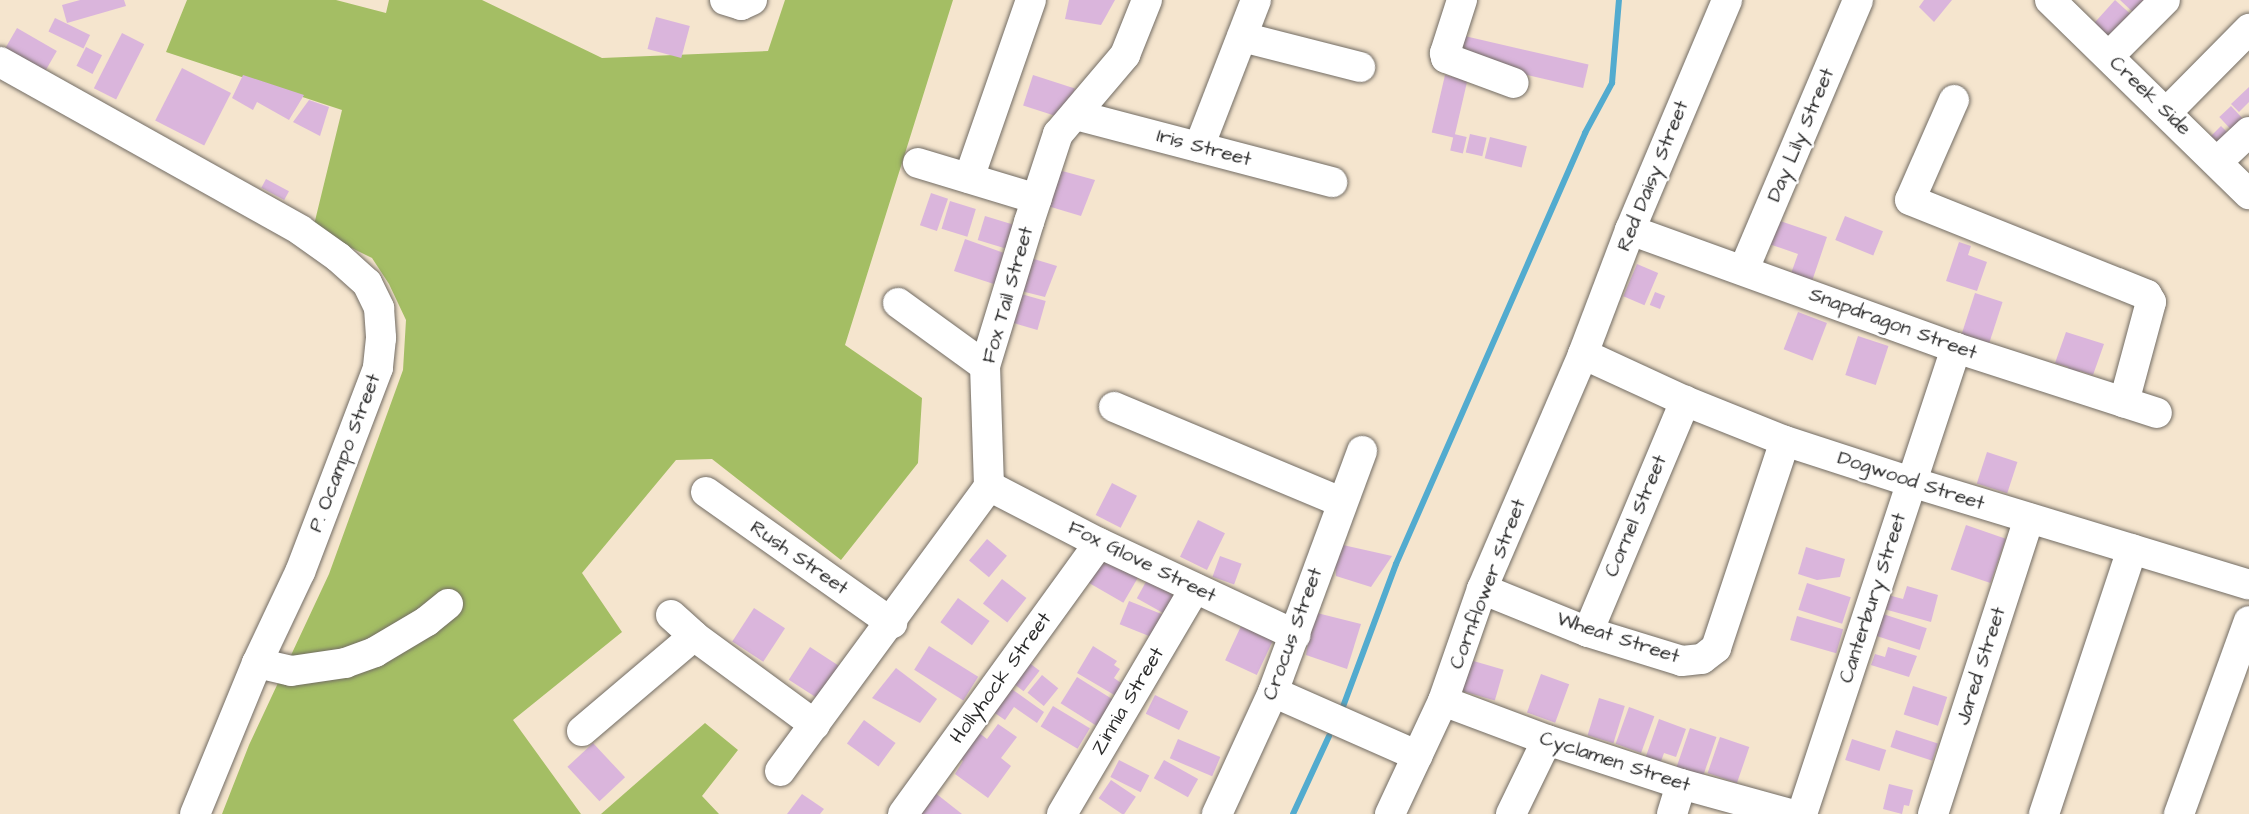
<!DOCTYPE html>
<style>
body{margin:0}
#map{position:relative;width:2249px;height:814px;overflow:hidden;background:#f5e5ce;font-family:"Architects Daughter",sans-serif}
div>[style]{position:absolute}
.green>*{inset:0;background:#a4be64}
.stream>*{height:6px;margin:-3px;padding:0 3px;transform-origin:3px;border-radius:3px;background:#52abcf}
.building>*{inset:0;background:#dab5dc;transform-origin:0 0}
.roads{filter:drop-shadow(0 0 2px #726c64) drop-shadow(0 0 2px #726c64)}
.minor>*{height:30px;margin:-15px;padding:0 15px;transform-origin:15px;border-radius:15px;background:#fff}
span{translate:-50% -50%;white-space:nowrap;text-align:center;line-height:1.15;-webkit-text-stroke:5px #fff;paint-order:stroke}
.street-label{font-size:20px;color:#2b2b2b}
</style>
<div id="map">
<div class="green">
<div style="clip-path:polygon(187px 0,336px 0,386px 13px,389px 0,482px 0,602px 58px,768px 51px,785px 0,953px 0,845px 345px,922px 398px,918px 463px,841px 560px,712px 459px,676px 460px,582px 573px,622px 632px,513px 720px,581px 814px,222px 814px,249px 745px,329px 574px,403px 370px,406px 320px,389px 284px,372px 258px,313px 229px,342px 110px,166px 52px)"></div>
<div style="clip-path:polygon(705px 723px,738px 750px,702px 796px,719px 814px,601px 814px)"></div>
</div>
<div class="stream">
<div style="left:1341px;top:712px;width:158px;rotate:-69.6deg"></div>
<div style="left:1396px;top:564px;width:471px;rotate:-66.3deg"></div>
<div style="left:1585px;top:133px;width:57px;rotate:-61.6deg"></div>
<div style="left:1612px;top:83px;width:83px;rotate:-85.2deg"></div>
<div style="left:1293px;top:814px;width:86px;rotate:-65.2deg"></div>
</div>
<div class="building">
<div style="clip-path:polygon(80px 0,124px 0,126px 6px,67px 23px,62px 5px)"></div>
<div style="clip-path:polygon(1069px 0,1115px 0,1101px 25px,1065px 19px)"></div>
<div style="clip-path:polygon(1924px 0,1952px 0,1934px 22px,1919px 7px)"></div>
<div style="left:2115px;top:0;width:28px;height:39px;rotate:42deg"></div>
<div style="clip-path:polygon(2120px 0,2151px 0,2136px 15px)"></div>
<div style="left:656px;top:17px;width:35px;height:33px;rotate:15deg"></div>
<div style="left:55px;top:18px;width:39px;height:15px;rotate:26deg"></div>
<div style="left:17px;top:28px;width:46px;height:24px;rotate:30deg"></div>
<div style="left:122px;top:33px;width:25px;height:62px;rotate:27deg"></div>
<div style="left:1456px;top:34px;width:136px;height:24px;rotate:13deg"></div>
<div style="left:86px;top:47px;width:18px;height:21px;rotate:27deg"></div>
<div style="left:182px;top:68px;width:55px;height:59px;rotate:27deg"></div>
<div style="clip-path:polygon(243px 75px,304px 95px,289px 120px,257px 102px,253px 110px,232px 98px)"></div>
<div style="left:1033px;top:75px;width:44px;height:32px;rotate:18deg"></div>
<div style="left:1445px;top:75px;width:23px;height:59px;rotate:13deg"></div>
<div style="clip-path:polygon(2249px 87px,2249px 102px,2239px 112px,2231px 104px)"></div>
<div style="clip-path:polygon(309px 100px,329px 107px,320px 136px,293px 122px)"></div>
<div style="left:2231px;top:106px;width:26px;height:16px;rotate:47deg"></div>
<div style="left:2221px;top:126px;width:20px;height:24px;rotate:45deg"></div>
<div style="left:1454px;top:134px;width:13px;height:17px;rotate:13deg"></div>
<div style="left:1470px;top:134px;width:17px;height:19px;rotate:13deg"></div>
<div style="left:1490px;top:137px;width:38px;height:22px;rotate:14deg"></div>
<div style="clip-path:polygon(1055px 169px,1095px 180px,1081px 216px,1041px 204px)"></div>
<div style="left:266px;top:179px;width:26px;height:10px;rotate:28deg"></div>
<div style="left:931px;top:193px;width:18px;height:34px;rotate:19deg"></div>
<div style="left:950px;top:201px;width:27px;height:29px;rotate:17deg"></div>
<div style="left:985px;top:216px;width:30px;height:25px;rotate:17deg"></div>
<div style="left:1845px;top:216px;width:41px;height:26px;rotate:22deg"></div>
<div style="clip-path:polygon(1777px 220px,1827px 237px,1810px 287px,1789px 279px,1798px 254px,1769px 244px)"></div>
<div style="clip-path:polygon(965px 239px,1004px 253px,1003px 287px,954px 271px)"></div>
<div style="clip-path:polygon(1959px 242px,1971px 246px,1968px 255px,1987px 262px,1977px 291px,1946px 281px)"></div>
<div style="clip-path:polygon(1024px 256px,1057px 266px,1045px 297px,1013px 289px)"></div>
<div style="left:1637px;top:264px;width:23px;height:35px;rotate:23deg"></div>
<div style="left:1014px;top:292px;width:33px;height:30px;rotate:16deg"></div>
<div style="left:1655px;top:292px;width:11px;height:14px;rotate:22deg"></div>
<div style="left:1975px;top:293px;width:29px;height:50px;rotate:18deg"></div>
<div style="left:1798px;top:312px;width:31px;height:40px;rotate:21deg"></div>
<div style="clip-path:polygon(2066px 332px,2104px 344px,2093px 375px,2080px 371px,2078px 377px,2066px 372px,2068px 367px,2055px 363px)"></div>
<div style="left:1858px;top:336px;width:32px;height:41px;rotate:18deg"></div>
<div style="left:1987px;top:452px;width:32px;height:33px;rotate:18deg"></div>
<div style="left:1112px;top:483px;width:28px;height:36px;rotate:27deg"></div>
<div style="left:1198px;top:520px;width:30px;height:41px;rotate:26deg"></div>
<div style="left:1966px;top:525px;width:42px;height:47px;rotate:19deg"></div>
<div style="left:987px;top:539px;width:26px;height:28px;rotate:40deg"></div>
<div style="clip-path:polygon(1334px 543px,1392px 556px,1371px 587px,1336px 576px)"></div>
<div style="clip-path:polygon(1806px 547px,1845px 559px,1840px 577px,1817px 580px,1798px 574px)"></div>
<div style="left:1099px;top:553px;width:46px;height:31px;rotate:30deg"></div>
<div style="left:1220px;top:556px;width:23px;height:22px;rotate:20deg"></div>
<div style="left:1002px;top:579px;width:31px;height:31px;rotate:38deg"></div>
<div style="left:1147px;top:580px;width:31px;height:21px;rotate:29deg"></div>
<div style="left:1807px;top:583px;width:46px;height:28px;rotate:18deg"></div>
<div style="clip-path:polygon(1907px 586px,1938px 595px,1931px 622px,1884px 609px,1888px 595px,1903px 599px)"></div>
<div style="left:958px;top:598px;width:39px;height:30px;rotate:36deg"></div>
<div style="left:1129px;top:601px;width:37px;height:25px;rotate:22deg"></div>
<div style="left:754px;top:608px;width:37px;height:40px;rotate:33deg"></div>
<div style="clip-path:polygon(1313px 612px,1361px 624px,1347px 669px,1306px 655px)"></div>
<div style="left:1883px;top:614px;width:46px;height:23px;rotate:18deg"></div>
<div style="left:1797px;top:616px;width:48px;height:25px;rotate:16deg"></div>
<div style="left:1242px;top:624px;width:35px;height:40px;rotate:25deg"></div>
<div style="left:929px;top:646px;width:58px;height:28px;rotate:32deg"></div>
<div style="clip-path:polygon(1093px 646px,1117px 661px,1114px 665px,1120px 669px,1114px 678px,1124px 685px,1116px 696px,1077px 673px)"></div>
<div style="left:810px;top:647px;width:37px;height:39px;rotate:33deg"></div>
<div style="clip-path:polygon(1888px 647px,1917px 656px,1909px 677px,1871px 665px,1875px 654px,1885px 657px)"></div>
<div style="left:1470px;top:660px;width:35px;height:32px;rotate:16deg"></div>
<div style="left:1027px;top:661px;width:16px;height:26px;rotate:38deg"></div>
<div style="clip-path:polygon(896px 668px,937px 699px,920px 723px,872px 698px)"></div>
<div style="left:1541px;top:674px;width:30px;height:41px;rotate:20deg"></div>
<div style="left:1042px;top:675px;width:21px;height:23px;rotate:39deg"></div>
<div style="left:1077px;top:677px;width:47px;height:31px;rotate:32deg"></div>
<div style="clip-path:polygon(1006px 685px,1044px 712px,1037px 723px,1014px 707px,1005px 720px,989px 709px)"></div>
<div style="left:1913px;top:686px;width:36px;height:30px;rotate:18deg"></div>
<div style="left:1155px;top:695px;width:37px;height:21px;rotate:26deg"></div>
<div style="left:1599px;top:698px;width:27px;height:39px;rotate:17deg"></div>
<div style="left:1053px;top:706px;width:43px;height:24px;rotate:31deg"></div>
<div style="left:1629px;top:707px;width:27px;height:39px;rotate:20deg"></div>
<div style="clip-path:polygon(1659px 719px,1686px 729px,1676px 757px,1664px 753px,1660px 764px,1645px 759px)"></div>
<div style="left:864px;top:720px;width:39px;height:29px;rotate:36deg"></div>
<div style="clip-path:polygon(998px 724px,1017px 737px,1001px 758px,1011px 766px,988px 798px,955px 774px,963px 761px,959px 758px,978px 732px,987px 739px)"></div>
<div style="left:1690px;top:728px;width:28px;height:43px;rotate:19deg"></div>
<div style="left:1896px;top:730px;width:44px;height:18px;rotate:18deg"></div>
<div style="left:1720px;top:737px;width:31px;height:38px;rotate:19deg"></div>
<div style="left:1178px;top:739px;width:46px;height:21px;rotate:23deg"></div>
<div style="left:1852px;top:739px;width:36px;height:22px;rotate:18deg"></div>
<div style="left:593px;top:743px;width:47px;height:35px;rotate:47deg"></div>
<div style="left:1119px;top:760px;width:34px;height:19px;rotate:27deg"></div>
<div style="left:1164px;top:760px;width:39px;height:21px;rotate:29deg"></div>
<div style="left:1111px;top:780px;width:30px;height:22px;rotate:34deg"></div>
<div style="clip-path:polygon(1889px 784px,1913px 790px,1909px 806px,1904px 805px,1902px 814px,1883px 809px)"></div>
<div style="clip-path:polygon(934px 792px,962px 814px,918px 814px)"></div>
<div style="clip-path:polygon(802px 794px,824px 809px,820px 814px,787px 814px)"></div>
</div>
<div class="roads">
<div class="minor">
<div style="left:725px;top:0;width:17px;rotate:17deg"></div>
<div style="left:741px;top:5px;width:12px;rotate:-24deg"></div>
<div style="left:1462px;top:0;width:56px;rotate:107.8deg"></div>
<div style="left:1445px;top:53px;width:5px;rotate:79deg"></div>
<div style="left:1446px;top:58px;width:72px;rotate:20.2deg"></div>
<div style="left:2050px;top:0;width:278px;rotate:44.3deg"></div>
<div style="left:1242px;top:37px;width:122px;rotate:14.3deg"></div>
<div style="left:2109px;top:56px;width:79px;rotate:-45deg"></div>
<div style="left:0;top:62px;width:344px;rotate:29.2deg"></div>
<div style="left:300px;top:230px;width:47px;rotate:35.4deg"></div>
<div style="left:338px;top:257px;width:39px;rotate:42deg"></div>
<div style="left:367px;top:283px;width:28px;rotate:64deg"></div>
<div style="left:379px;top:308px;width:30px;rotate:86deg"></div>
<div style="left:381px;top:338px;width:30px;rotate:96deg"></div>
<div style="left:378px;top:368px;width:218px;rotate:110.9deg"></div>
<div style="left:300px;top:572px;width:101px;rotate:115.3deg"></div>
<div style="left:257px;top:663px;width:163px;rotate:112.3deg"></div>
<div style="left:1954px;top:100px;width:109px;rotate:113.7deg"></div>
<div style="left:1910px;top:200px;width:255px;rotate:21.8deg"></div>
<div style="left:2147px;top:295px;width:8px;rotate:60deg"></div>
<div style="left:2151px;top:302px;width:104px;rotate:105.1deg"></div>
<div style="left:2167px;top:112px;width:117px;rotate:-45.3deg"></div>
<div style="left:1076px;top:115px;width:265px;rotate:14.7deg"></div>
<div style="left:1199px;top:147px;width:158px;rotate:-68.8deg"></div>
<div style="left:2217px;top:162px;width:44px;rotate:-43.2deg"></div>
<div style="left:918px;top:163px;width:124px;rotate:16.8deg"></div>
<div style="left:969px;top:178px;width:188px;rotate:-70.8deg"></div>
<div style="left:1630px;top:230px;width:347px;rotate:19.9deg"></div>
<div style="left:1956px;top:348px;width:211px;rotate:17.9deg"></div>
<div style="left:1744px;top:269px;width:292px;rotate:-67deg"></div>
<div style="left:898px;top:303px;width:107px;rotate:35.9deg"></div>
<div style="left:1583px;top:354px;width:112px;rotate:24.7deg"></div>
<div style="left:1685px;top:401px;width:108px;rotate:21.8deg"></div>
<div style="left:1785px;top:441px;width:133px;rotate:18deg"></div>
<div style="left:1911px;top:482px;width:353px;rotate:16.9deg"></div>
<div style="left:1114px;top:407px;width:246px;rotate:22.7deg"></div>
<div style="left:989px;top:486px;width:124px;rotate:27.4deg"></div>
<div style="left:1099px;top:543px;width:217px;rotate:25.1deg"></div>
<div style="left:706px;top:492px;width:228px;rotate:35.2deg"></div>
<div style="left:1482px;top:589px;width:114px;rotate:22.1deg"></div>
<div style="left:1588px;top:632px;width:98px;rotate:17.1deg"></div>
<div style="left:1682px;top:661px;width:20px;rotate:-6deg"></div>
<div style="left:1702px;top:659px;width:18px;rotate:-38deg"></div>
<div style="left:1716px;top:648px;width:218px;rotate:-71.6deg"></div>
<div style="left:671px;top:615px;width:31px;rotate:42deg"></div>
<div style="left:694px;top:636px;width:150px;rotate:36.3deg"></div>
<div style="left:1588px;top:632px;width:251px;rotate:-67.2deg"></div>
<div style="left:257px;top:663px;width:35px;rotate:13deg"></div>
<div style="left:291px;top:671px;width:55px;rotate:-8.4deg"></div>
<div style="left:345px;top:663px;width:32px;rotate:-20deg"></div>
<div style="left:375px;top:652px;width:61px;rotate:-30.8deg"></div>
<div style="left:427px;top:621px;width:27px;rotate:-39deg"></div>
<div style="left:1273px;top:692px;width:158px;rotate:23.8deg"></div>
<div style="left:1443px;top:701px;width:111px;rotate:20.6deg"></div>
<div style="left:1547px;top:740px;width:141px;rotate:18.2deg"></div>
<div style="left:1681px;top:784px;width:113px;rotate:15.4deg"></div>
<div style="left:582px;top:731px;width:147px;rotate:-40.3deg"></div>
<div style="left:780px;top:771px;width:353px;rotate:-53.7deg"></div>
<div style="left:989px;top:486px;width:120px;rotate:-91.9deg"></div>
<div style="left:985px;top:366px;width:151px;rotate:-73deg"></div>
<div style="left:1029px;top:222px;width:93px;rotate:-71.8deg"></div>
<div style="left:1058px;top:134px;width:104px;rotate:-49.7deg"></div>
<div style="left:1125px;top:55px;width:59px;rotate:-68.2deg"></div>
<div style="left:903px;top:814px;width:334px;rotate:-54.1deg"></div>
<div style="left:1062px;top:814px;width:262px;rotate:-59.5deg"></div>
<div style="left:1217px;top:814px;width:134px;rotate:-65.3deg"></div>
<div style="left:1273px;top:692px;width:257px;rotate:-69.7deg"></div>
<div style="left:1390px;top:814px;width:125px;rotate:-64.9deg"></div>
<div style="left:1443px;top:701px;width:119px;rotate:-70.8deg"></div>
<div style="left:1482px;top:589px;width:256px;rotate:-66.7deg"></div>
<div style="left:1583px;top:354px;width:133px;rotate:-69.2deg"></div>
<div style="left:1630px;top:230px;width:250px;rotate:-67.1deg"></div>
<div style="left:1511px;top:814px;width:82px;rotate:-64.1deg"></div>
<div style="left:1672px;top:814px;width:31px;rotate:-73deg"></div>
<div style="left:1802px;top:814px;width:491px;rotate:-71.7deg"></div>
<div style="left:1933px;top:814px;width:311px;rotate:-72deg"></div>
<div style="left:2044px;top:814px;width:279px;rotate:-71.6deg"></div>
<div style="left:2179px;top:814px;width:205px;rotate:-70.1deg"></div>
</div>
</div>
<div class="street-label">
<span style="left:2150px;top:96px;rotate:44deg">Creek Side</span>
<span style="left:1801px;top:135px;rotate:-67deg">Day Lily Street</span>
<span style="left:1204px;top:148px;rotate:15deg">Iris Street</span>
<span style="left:1653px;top:176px;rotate:-68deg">Red Daisy Street</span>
<span style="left:1008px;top:295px;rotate:-74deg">Fox Tail Street</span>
<span style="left:1893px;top:324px;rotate:20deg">Snapdragon Street</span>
<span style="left:345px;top:453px;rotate:-69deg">P. Ocampo Street</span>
<span style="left:1911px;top:481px;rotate:18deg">Dogwood Street</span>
<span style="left:1636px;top:516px;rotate:-67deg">Cornel Street</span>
<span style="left:799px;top:558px;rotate:35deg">Rush Street</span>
<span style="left:1142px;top:562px;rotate:26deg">Fox Glove Street</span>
<span style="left:1488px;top:584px;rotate:-69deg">Cornflower Street</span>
<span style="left:1873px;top:598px;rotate:-72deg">Canterbury Street</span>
<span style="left:1293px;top:634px;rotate:-70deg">Crocus Street</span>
<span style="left:1618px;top:638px;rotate:18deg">Wheat Street</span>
<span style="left:1981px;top:666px;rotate:-72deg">Jared Street</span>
<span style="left:1001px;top:678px;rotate:-54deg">Hollyhock Street</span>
<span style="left:1128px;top:701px;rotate:-59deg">Zinnia Street</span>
<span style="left:1615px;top:762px;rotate:18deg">Cyclamen Street</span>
</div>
</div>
